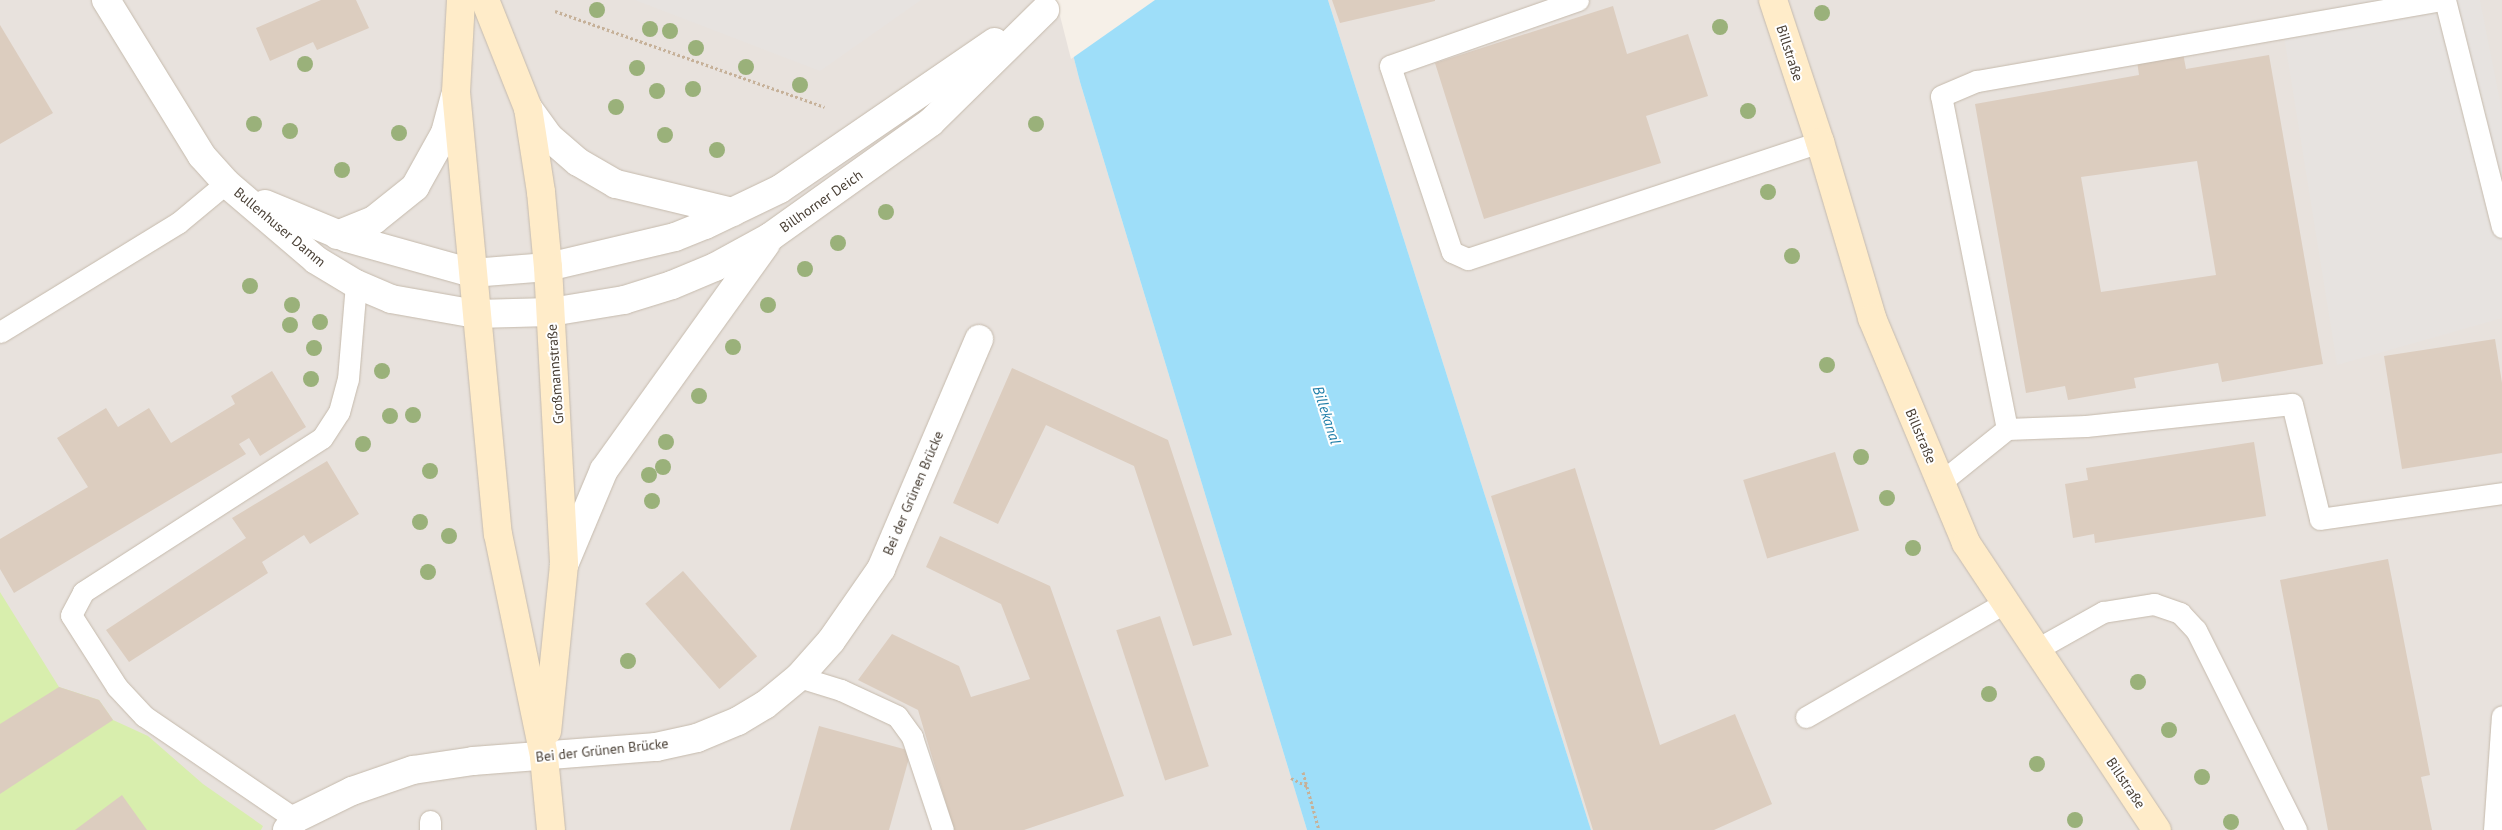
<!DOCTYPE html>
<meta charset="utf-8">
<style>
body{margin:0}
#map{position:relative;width:2502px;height:830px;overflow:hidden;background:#f6f0e8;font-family:"PT Sans",sans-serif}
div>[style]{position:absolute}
.industrial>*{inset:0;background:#e8e2dd}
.green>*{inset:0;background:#d8eead}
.parking>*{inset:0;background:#e7e3e0}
.water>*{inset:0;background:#9edef9}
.pier>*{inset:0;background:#f6f0e8}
.building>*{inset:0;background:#dccdbf;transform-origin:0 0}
.path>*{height:3px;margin-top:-1.5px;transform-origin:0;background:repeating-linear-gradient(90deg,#c6b199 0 2.5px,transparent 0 5px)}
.roads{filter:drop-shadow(0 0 1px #c5baac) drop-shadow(0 0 1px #c5baac)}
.service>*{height:21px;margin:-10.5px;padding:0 10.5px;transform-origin:10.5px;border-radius:10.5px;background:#fff}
.minor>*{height:28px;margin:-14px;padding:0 14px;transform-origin:14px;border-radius:14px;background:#fff}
.tertiary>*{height:28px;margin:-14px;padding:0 14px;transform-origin:14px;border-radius:14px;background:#fff}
.secondary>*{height:28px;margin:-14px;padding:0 14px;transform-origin:14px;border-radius:14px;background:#ffecc9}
.trees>*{width:16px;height:16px;margin:-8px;border-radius:50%;background:#9ab17a}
span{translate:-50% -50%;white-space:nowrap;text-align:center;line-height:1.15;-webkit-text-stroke:4px #fff;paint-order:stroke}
.street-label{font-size:14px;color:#4a4036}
.water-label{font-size:15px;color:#1f7ea8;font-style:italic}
</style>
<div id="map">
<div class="industrial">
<div style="clip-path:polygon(0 0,1059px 0,1080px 82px,1307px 830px,0 830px)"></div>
<div style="clip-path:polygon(1328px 0,2502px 0,2502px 830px,1591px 830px)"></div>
</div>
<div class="green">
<div style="clip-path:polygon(0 592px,59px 687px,99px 700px,113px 720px,148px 736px,203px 784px,263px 826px,261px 830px,0 830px)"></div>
</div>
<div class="parking">
<div style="clip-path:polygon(635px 0,921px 0,820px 71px)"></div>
<div style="clip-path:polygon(2366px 0,2480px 0,2502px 111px,2502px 318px,2337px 365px,2281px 18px)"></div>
</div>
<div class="water">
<div style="clip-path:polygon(1059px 0,1328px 0,1591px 830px,1307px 830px,1080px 82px)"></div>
</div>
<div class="pier">
<div style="clip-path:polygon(1056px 0,1155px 0,1071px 59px)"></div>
</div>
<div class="building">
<div style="clip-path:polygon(321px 0,356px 0,369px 28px,317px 50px,313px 42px,270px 61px,256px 28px)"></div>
<div style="clip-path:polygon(1332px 0,1435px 0,1435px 1px,1340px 23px)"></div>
<div style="clip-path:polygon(1613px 6px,1627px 54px,1688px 34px,1708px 96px,1646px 116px,1661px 163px,1484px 219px,1435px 63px)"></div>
<div style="clip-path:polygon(0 25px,53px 113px,0 144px)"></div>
<div style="clip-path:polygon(evenodd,2183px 53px,2186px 69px,2269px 55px,2323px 364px,2222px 382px,2218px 363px,2134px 378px,2136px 388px,2068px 400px,2065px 386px,2026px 393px,1975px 104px,2139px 75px,2137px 61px,2183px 53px,2197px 161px,2216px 275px,2101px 292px,2081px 177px,2197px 161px)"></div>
<div style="clip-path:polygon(2495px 339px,2502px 383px,2502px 453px,2402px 469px,2384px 356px)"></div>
<div style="clip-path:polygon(1012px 368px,1168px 440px,1232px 635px,1193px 646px,1134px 466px,1046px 425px,998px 524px,953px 503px)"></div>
<div style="clip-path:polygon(272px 371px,306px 427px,260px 456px,249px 438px,239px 444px,246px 454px,14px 593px,0 569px,0 539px,88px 487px,57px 438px,106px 408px,118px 427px,149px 408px,171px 443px,235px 404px,231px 396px)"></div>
<div style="clip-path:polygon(2254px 442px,2266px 516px,2095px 543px,2094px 534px,2073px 538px,2065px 484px,2088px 480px,2086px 468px)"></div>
<div style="left:1835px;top:452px;width:82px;height:96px;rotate:73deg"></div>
<div style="clip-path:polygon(327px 461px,359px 514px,310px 544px,304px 535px,262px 562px,268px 573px,129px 662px,106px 630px,246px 538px,232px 518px)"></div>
<div style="clip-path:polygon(1575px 468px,1660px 745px,1735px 714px,1772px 804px,1714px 830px,1593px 830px,1491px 496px)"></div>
<div style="clip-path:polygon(940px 536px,1050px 586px,1124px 796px,1024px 830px,954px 830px,918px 710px,858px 680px,892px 634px,959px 666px,971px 697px,1030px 679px,1001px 604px,926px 567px)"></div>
<div style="clip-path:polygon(2388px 559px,2430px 775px,2421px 777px,2432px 830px,2328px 830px,2280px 580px)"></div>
<div style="left:683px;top:571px;width:113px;height:50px;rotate:49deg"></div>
<div style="left:1160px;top:616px;width:158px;height:46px;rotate:72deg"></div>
<div style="clip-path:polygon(59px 687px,99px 700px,113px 720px,0 794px,0 724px)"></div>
<div style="clip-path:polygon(819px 726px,911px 751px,889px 830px,790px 830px)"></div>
<div style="clip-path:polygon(122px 795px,147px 830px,75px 830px)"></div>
</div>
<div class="path">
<div style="left:555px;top:11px;width:286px;rotate:19.6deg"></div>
<div style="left:1303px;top:772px;width:60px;rotate:74.6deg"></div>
<div style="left:1291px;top:778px;width:18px;rotate:27deg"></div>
</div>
<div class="roads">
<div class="service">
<div style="left:1578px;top:0;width:199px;rotate:160.7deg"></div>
<div style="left:1390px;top:66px;width:196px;rotate:71.6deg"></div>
<div style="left:1452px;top:252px;width:17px;rotate:24deg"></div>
<div style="left:1468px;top:259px;width:371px;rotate:-18.4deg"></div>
<div style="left:2445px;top:0;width:234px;rotate:75.9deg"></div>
<div style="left:0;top:332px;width:209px;rotate:-31.5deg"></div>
<div style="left:178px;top:223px;width:62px;rotate:-39.8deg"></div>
<div style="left:2007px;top:429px;width:339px;rotate:-101.2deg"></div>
<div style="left:1941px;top:96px;width:39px;rotate:-23deg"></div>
<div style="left:1977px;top:81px;width:473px;rotate:-9.9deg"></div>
<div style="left:1941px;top:482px;width:85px;rotate:-38.8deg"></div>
<div style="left:2007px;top:429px;width:79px;rotate:-2.2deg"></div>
<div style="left:2086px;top:426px;width:207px;rotate:-6.1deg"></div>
<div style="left:2292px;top:404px;width:118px;rotate:76.3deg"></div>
<div style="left:2320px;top:519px;width:184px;rotate:-8.1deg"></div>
<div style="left:2037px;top:649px;width:76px;rotate:-29.3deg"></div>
<div style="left:2103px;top:612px;width:52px;rotate:-8.9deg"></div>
<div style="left:2154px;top:604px;width:28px;rotate:19deg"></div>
<div style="left:2180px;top:613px;width:23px;rotate:47deg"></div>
<div style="left:2196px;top:630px;width:224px;rotate:63.4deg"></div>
<div style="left:799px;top:677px;width:44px;rotate:17.2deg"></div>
<div style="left:841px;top:690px;width:62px;rotate:24.9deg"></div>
<div style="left:897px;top:716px;width:26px;rotate:54deg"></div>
<div style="left:912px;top:737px;width:98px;rotate:71.6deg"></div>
<div style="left:1806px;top:717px;width:231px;rotate:-29.9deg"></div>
<div style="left:295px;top:819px;width:183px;rotate:-145.7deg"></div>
<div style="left:144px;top:716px;width:40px;rotate:-133deg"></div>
<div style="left:117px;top:687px;width:85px;rotate:-122.6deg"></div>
<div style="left:71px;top:615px;width:26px;rotate:-62deg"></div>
<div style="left:83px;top:592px;width:284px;rotate:-32.8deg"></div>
<div style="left:322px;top:438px;width:31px;rotate:-57deg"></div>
<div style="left:339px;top:412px;width:34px;rotate:-75deg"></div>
<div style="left:348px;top:379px;width:95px;rotate:-85.2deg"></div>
<div style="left:430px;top:821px;width:9px;rotate:90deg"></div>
<div style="left:2494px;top:830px;width:114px;rotate:-86deg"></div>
</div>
<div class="minor">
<div style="left:106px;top:0;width:183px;rotate:58.4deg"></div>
<div style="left:202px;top:156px;width:36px;rotate:48deg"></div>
<div style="left:226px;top:183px;width:118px;rotate:40.5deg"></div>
<div style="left:316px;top:260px;width:47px;rotate:31deg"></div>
<div style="left:356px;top:284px;width:38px;rotate:23deg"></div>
<div style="left:391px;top:299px;width:86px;rotate:10deg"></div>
<div style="left:265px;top:204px;width:89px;rotate:22.5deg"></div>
<div style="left:347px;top:238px;width:130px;rotate:15.6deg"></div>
<div style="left:337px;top:235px;width:40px;rotate:-22deg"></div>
<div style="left:374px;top:220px;width:53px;rotate:-38.8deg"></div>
<div style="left:415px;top:187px;width:62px;rotate:-60.9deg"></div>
<div style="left:445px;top:133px;width:38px;rotate:-75deg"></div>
<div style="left:287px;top:830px;width:14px;rotate:-54deg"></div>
<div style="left:295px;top:819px;width:64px;rotate:-26.2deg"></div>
<div style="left:352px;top:791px;width:65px;rotate:-19deg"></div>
<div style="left:413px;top:770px;width:61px;rotate:-8.5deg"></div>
<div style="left:473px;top:761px;width:184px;rotate:-4.4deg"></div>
<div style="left:656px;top:747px;width:42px;rotate:-12.4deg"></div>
<div style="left:697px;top:738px;width:44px;rotate:-22.5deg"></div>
<div style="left:738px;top:721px;width:31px;rotate:-31deg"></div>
<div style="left:765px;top:705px;width:44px;rotate:-39.5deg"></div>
<div style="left:799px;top:677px;width:48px;rotate:-48.4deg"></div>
<div style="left:831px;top:641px;width:88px;rotate:-55.2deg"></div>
<div style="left:881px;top:569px;width:250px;rotate:-66.9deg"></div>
</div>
<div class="tertiary">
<div style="left:528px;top:108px;width:36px;rotate:54deg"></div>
<div style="left:549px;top:137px;width:38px;rotate:41deg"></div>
<div style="left:578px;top:162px;width:44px;rotate:30.1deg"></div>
<div style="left:616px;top:184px;width:120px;rotate:13.5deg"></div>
<div style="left:472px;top:273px;width:76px;rotate:-4.5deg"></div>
<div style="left:548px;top:267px;width:130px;rotate:-13.3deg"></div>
<div style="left:675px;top:237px;width:32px;rotate:-22deg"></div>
<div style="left:705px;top:225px;width:83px;rotate:-25.6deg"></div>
<div style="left:780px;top:189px;width:260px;rotate:-34.4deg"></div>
<div style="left:476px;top:314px;width:75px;rotate:-1.5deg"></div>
<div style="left:551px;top:312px;width:74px;rotate:-9.3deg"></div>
<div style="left:624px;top:300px;width:50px;rotate:-17.4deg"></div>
<div style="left:672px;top:285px;width:47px;rotate:-22.7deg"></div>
<div style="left:715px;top:267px;width:63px;rotate:-28.6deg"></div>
<div style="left:770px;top:237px;width:198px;rotate:-35.5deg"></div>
<div style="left:931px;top:122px;width:160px;rotate:-44.5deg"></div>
<div style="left:564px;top:565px;width:103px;rotate:-67.2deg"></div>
<div style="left:604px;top:470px;width:278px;rotate:-54.4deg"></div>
</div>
<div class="secondary">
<div style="left:461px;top:0;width:92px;rotate:93.1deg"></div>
<div style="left:456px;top:92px;width:444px;rotate:84.6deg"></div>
<div style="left:498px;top:534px;width:228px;rotate:78.3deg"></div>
<div style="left:544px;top:757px;width:73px;rotate:84.5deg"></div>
<div style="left:485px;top:0;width:116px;rotate:68.3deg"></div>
<div style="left:528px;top:108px;width:85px;rotate:81.2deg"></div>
<div style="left:541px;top:192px;width:75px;rotate:84.7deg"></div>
<div style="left:548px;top:267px;width:298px;rotate:86.9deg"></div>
<div style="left:564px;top:565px;width:167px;rotate:95.8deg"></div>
<div style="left:1773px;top:0;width:150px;rotate:71.7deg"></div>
<div style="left:1820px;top:142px;width:184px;rotate:73.5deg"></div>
<div style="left:1872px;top:318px;width:244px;rotate:67.3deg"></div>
<div style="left:1966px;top:543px;width:345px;rotate:56.4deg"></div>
</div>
</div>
<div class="trees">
<div style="left:597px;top:10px"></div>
<div style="left:1822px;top:13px"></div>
<div style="left:1720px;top:27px"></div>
<div style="left:650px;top:29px"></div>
<div style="left:670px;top:31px"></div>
<div style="left:696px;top:48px"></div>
<div style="left:305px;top:64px"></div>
<div style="left:746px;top:67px"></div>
<div style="left:637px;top:68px"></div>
<div style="left:800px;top:85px"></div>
<div style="left:693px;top:89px"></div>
<div style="left:657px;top:91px"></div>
<div style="left:616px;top:107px"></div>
<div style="left:1748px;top:111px"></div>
<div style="left:254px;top:124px"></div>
<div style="left:1036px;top:124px"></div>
<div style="left:290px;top:131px"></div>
<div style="left:399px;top:133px"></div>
<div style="left:665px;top:135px"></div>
<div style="left:717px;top:150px"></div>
<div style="left:342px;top:170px"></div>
<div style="left:1768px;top:192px"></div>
<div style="left:886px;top:212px"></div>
<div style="left:838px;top:243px"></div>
<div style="left:1792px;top:256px"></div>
<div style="left:805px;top:269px"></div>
<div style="left:250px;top:286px"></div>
<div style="left:292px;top:305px"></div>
<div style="left:768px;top:305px"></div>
<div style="left:320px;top:322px"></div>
<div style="left:290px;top:325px"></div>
<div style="left:733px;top:347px"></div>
<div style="left:314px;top:348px"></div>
<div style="left:1827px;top:365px"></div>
<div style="left:382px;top:371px"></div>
<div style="left:311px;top:379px"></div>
<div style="left:699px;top:396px"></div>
<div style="left:413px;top:415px"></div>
<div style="left:390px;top:416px"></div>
<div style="left:666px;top:442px"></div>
<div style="left:363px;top:444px"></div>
<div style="left:1861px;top:457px"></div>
<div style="left:663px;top:467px"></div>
<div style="left:430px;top:471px"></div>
<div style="left:649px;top:475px"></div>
<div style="left:1887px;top:498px"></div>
<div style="left:652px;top:501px"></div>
<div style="left:420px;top:522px"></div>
<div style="left:449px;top:536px"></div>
<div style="left:1913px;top:548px"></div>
<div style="left:428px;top:572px"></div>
<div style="left:628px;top:661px"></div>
<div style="left:2138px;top:682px"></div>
<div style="left:1989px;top:694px"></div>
<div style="left:2169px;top:730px"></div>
<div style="left:2037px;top:764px"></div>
<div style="left:2202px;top:777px"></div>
<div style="left:2075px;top:820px"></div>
<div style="left:2231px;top:822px"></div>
</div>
<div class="street-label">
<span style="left:1790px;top:53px;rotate:72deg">Billstraße</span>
<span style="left:821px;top:201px;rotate:-35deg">Billhorner Deich</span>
<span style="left:280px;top:227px;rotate:40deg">Bullenhuser Damm</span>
<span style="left:555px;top:374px;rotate:-94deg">Großmannstraße</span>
<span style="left:1921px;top:436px;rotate:67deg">Billstraße</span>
<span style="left:913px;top:493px;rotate:-67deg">Bei der Grünen Brücke</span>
<span style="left:602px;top:750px;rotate:-6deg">Bei der Grünen Brücke</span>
<span style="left:2126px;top:783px;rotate:56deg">Billstraße</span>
</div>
<div class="water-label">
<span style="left:1327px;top:415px;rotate:72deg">Billekanal</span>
</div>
</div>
